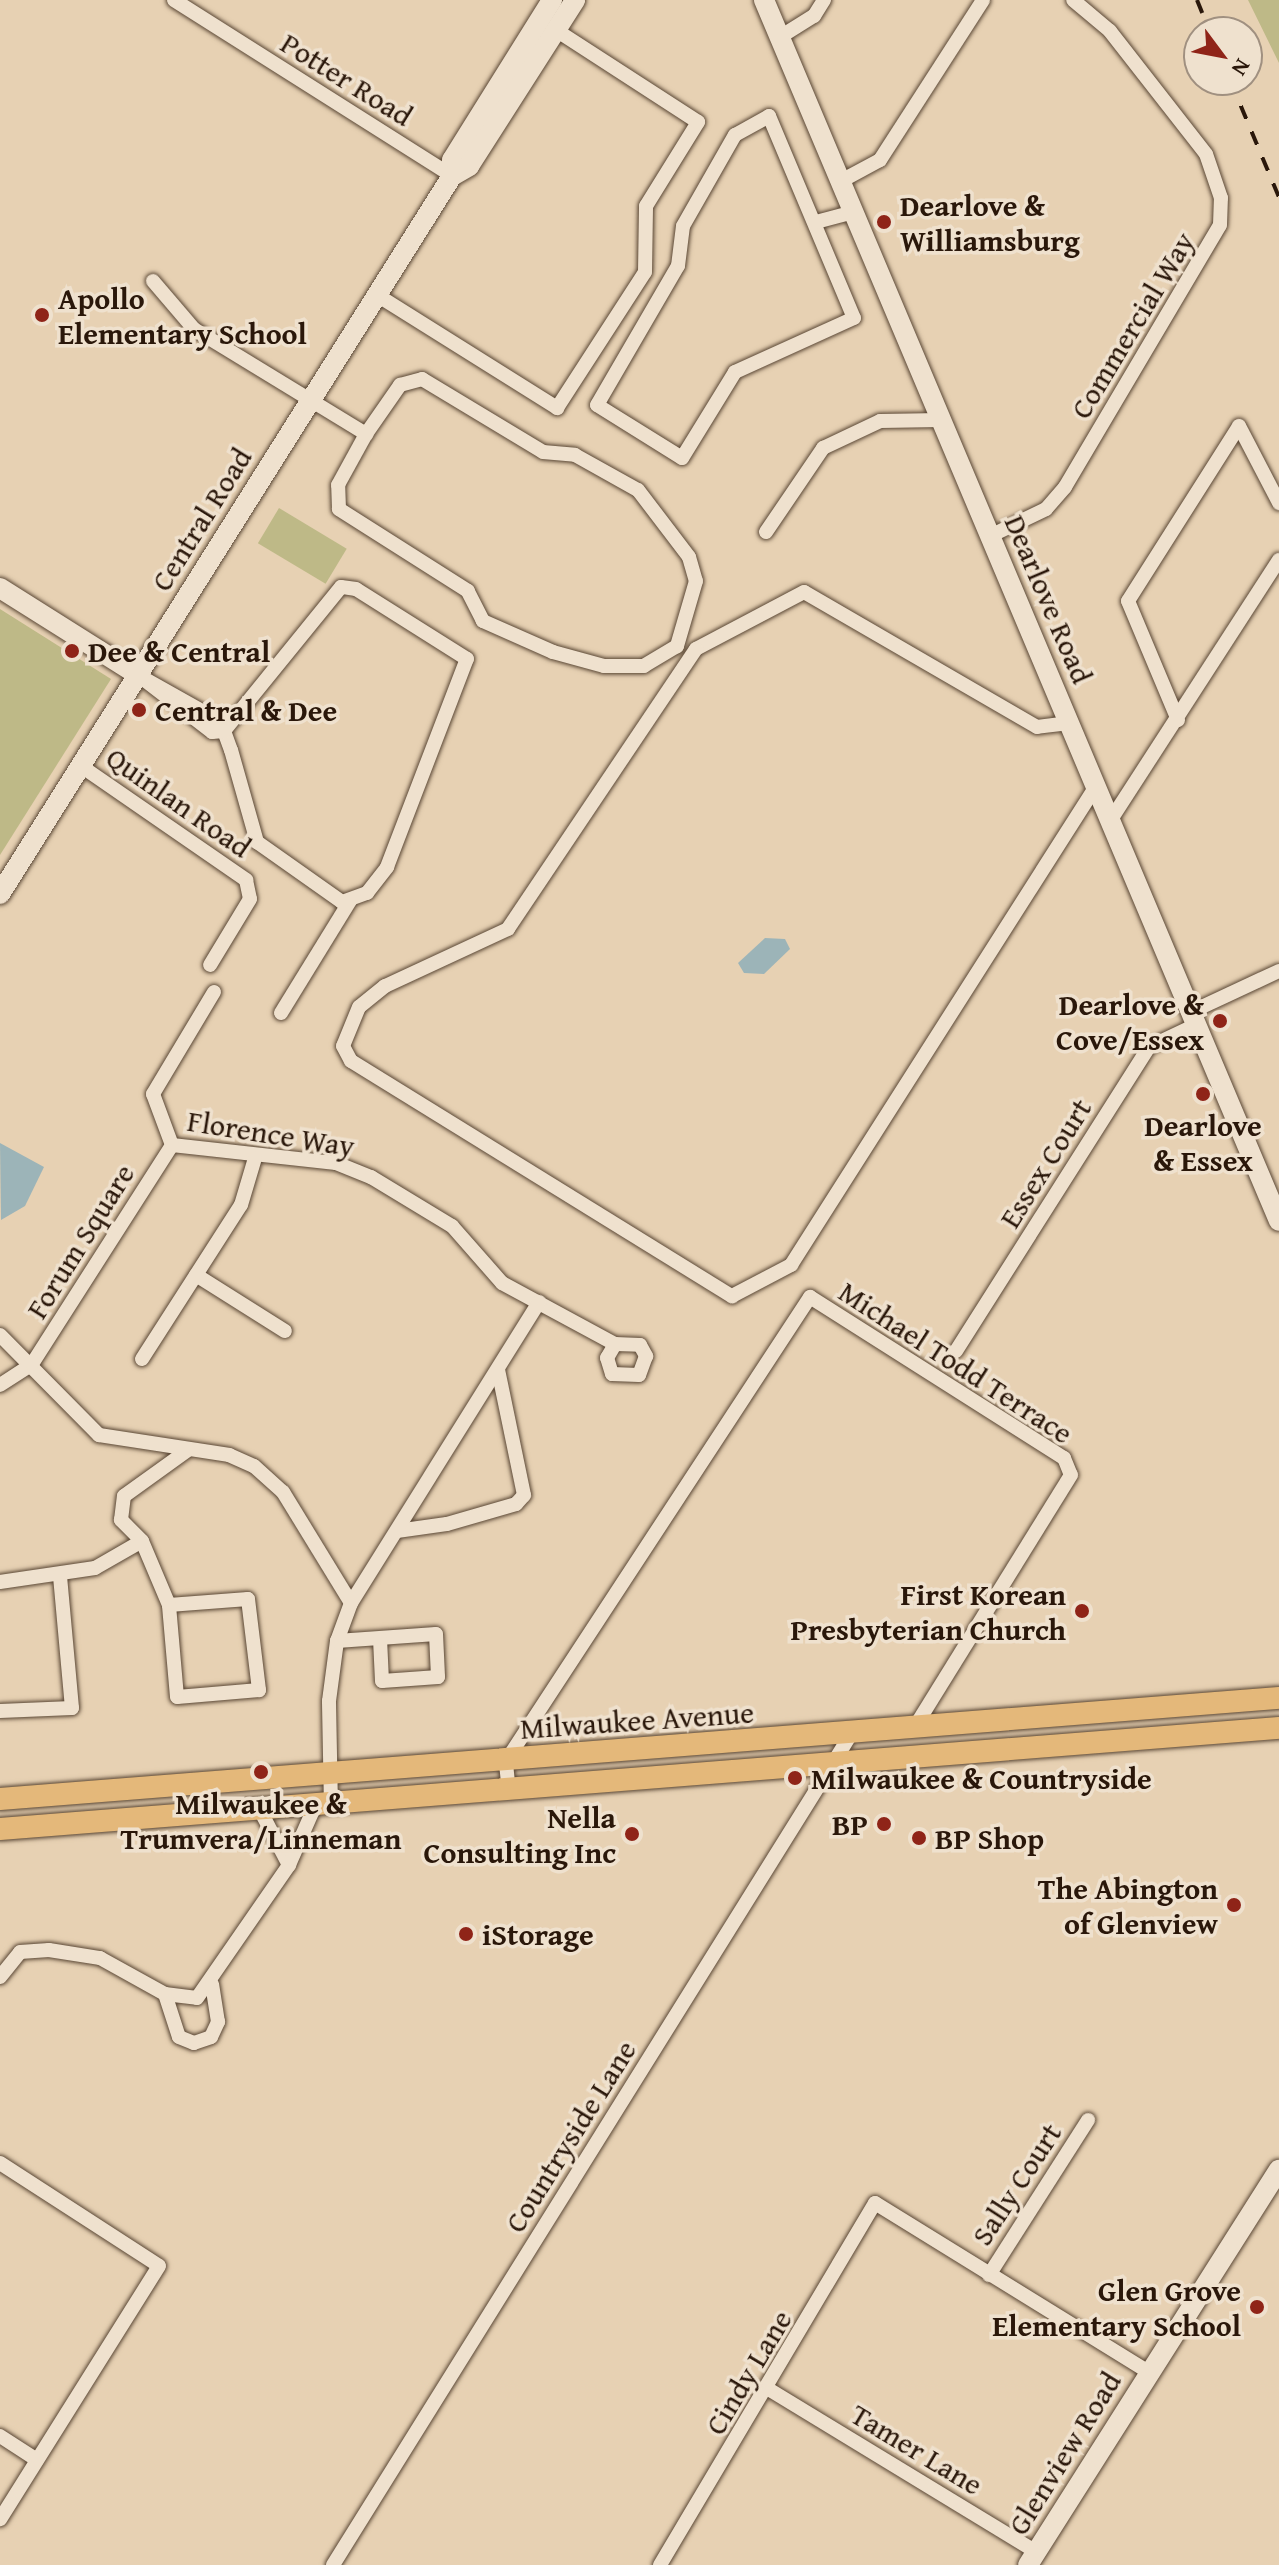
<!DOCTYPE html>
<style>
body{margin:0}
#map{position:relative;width:1279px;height:2565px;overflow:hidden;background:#e7d1b3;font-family:"Gentium Book Plus",serif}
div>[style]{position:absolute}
.green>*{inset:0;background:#beb987;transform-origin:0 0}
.water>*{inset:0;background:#9cb4b8}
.roads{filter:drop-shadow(0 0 2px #594634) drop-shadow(0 0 2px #594634)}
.street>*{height:14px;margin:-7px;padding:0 7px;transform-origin:7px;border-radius:7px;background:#efe1ce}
.secondary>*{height:20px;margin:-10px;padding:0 10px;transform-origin:10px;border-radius:10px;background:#efe1ce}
.primary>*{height:22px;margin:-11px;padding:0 11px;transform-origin:11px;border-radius:11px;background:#e4b87a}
.rail>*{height:4px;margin-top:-2px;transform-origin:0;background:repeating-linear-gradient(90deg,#2a170a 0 14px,transparent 0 28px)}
.dots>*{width:22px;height:22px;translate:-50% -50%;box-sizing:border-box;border:4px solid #efe1ce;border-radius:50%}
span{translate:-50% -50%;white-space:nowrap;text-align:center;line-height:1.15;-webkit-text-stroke:7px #efe1ce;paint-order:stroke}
.street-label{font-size:30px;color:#2a170a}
.poi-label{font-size:30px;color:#2a170a;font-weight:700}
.left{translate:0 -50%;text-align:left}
.right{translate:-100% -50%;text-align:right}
.north{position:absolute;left:1183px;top:16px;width:80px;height:80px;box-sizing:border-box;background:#efe1ce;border:2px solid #a09080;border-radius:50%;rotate:122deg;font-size:22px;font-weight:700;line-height:32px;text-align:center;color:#2a170a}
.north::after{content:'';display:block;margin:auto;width:28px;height:36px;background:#8f2418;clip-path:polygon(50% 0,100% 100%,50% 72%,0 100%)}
</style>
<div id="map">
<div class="green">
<div style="clip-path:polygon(1248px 0,1279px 0,1279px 63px,1250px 4px)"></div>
<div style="left:279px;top:508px;width:79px;height:41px;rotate:31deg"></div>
<div style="clip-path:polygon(0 609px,111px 679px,0 855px)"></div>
</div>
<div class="water">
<div style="clip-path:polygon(765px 938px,785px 939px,790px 949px,764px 974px,744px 973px,738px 963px)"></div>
<div style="clip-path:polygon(0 1143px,44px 1167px,25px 1206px,1px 1220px)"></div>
</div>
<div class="roads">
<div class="street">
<div style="left:174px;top:0;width:329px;rotate:32.3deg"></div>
<div style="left:780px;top:37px;width:40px;rotate:-32deg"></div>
<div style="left:814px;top:16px;width:19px;rotate:-58deg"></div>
<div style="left:769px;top:116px;width:219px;rotate:67.2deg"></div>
<div style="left:854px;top:318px;width:131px;rotate:155.6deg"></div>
<div style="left:735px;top:372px;width:101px;rotate:121.6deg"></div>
<div style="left:682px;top:458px;width:100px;rotate:-148.1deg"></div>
<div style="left:597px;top:405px;width:161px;rotate:-59.8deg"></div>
<div style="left:678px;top:266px;width:40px;rotate:-82.9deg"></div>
<div style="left:683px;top:226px;width:105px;rotate:-60.3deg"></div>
<div style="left:735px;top:135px;width:39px;rotate:-29deg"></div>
<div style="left:841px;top:181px;width:44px;rotate:-28.3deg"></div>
<div style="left:880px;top:160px;width:190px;rotate:-57.2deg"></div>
<div style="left:816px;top:222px;width:38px;rotate:-15deg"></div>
<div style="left:153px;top:281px;width:63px;rotate:49.5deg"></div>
<div style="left:194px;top:329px;width:202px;rotate:31.4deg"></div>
<div style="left:377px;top:295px;width:213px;rotate:32.1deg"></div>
<div style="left:557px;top:408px;width:162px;rotate:-57.1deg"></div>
<div style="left:645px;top:272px;width:66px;rotate:-89.1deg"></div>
<div style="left:646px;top:206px;width:99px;rotate:-58.2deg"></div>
<div style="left:698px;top:122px;width:169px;rotate:-147.1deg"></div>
<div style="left:422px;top:379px;width:141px;rotate:31.1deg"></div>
<div style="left:543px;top:452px;width:32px;rotate:5deg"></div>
<div style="left:575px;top:455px;width:72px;rotate:29.1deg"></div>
<div style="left:638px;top:490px;width:84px;rotate:52.7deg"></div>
<div style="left:689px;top:557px;width:25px;rotate:74deg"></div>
<div style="left:696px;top:581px;width:68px;rotate:106.3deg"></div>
<div style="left:677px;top:646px;width:39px;rotate:149deg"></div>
<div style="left:644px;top:666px;width:40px;rotate:180deg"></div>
<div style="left:604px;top:666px;width:53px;rotate:-164.6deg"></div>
<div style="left:553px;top:652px;width:77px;rotate:-156.1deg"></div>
<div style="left:483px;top:621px;width:34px;rotate:-117deg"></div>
<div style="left:468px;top:591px;width:153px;rotate:-147.6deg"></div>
<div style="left:339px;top:509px;width:24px;rotate:-92deg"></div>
<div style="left:338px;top:485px;width:58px;rotate:-61.2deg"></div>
<div style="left:366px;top:434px;width:60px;rotate:-55.2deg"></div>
<div style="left:400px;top:385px;width:23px;rotate:-15deg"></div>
<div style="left:1239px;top:426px;width:87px;rotate:62.5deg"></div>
<div style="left:766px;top:532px;width:102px;rotate:-55.8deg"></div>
<div style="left:823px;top:448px;width:63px;rotate:-25.3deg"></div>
<div style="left:880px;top:421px;width:61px;rotate:-0.9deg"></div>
<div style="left:990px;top:536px;width:62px;rotate:-25.7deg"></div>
<div style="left:1046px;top:509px;width:29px;rotate:-49deg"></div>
<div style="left:1065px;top:487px;width:304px;rotate:-59.4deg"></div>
<div style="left:1220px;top:225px;width:27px;rotate:-88deg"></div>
<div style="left:1221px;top:198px;width:46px;rotate:-108.8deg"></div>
<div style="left:1206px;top:154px;width:156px;rotate:-128deg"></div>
<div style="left:1110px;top:31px;width:48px;rotate:-140deg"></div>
<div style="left:138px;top:675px;width:92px;rotate:29.4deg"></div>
<div style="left:218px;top:720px;width:13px;rotate:61deg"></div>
<div style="left:224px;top:731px;width:20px;rotate:70deg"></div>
<div style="left:231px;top:750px;width:96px;rotate:74.2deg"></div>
<div style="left:257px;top:842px;width:104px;rotate:35.2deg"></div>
<div style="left:342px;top:902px;width:27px;rotate:-20deg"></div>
<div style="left:367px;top:893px;width:33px;rotate:-52deg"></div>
<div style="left:387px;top:867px;width:223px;rotate:-69deg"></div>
<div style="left:467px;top:659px;width:131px;rotate:-147.8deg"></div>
<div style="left:356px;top:589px;width:15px;rotate:-172deg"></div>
<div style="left:341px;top:587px;width:186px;rotate:129.1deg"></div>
<div style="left:224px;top:731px;width:12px;rotate:175deg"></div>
<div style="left:212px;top:732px;width:93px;rotate:-142.4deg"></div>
<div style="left:1178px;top:720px;width:129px;rotate:-112.8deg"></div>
<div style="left:1128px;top:601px;width:207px;rotate:-57.6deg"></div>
<div style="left:1069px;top:723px;width:32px;rotate:173deg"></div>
<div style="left:1037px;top:727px;width:269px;rotate:-149.9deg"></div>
<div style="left:804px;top:592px;width:122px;rotate:152.2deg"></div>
<div style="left:696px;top:649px;width:337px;rotate:123.9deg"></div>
<div style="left:508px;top:929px;width:136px;rotate:155.1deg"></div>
<div style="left:385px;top:986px;width:33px;rotate:141deg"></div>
<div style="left:359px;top:1007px;width:42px;rotate:112.3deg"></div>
<div style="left:343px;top:1046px;width:17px;rotate:62deg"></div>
<div style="left:351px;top:1061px;width:448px;rotate:31.7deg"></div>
<div style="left:732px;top:1296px;width:67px;rotate:-27.7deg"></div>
<div style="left:791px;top:1265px;width:568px;rotate:-57.51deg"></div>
<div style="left:81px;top:766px;width:201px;rotate:34.6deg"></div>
<div style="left:246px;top:880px;width:19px;rotate:78deg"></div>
<div style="left:250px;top:899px;width:77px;rotate:121.2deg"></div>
<div style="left:1110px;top:821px;width:311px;rotate:-57.1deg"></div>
<div style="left:214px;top:992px;width:119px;rotate:120.9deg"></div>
<div style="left:153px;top:1094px;width:54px;rotate:69.6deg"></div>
<div style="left:172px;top:1145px;width:165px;rotate:6.3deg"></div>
<div style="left:336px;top:1163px;width:38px;rotate:22deg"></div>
<div style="left:371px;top:1177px;width:95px;rotate:31.2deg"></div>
<div style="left:452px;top:1226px;width:76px;rotate:48.7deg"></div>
<div style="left:502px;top:1283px;width:128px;rotate:28.4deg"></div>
<div style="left:615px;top:1344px;width:25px;rotate:2deg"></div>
<div style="left:640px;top:1345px;width:13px;rotate:61deg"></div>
<div style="left:646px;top:1356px;width:20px;rotate:110deg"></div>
<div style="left:639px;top:1375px;width:27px;rotate:-178deg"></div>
<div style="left:612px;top:1374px;width:17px;rotate:-107deg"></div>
<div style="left:607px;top:1358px;width:16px;rotate:-60deg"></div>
<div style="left:1191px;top:1012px;width:97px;rotate:-25deg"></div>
<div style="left:281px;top:1013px;width:132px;rotate:-58.4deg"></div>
<div style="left:196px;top:1275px;width:105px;rotate:32.2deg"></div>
<div style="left:0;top:1335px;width:141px;rotate:45.3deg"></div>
<div style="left:99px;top:1435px;width:132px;rotate:8.7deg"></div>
<div style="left:229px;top:1455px;width:27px;rotate:24deg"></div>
<div style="left:254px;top:1466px;width:39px;rotate:42deg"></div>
<div style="left:283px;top:1492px;width:130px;rotate:58.5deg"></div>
<div style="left:956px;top:1351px;width:360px;rotate:-57.6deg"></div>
<div style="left:1149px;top:1047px;width:52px;rotate:-25.1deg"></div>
<div style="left:142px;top:1359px;width:183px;rotate:-57.3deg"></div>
<div style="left:241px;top:1205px;width:49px;rotate:-73.4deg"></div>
<div style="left:0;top:1385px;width:38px;rotate:-33deg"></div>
<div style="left:32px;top:1364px;width:260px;rotate:-57.4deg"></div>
<div style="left:397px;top:1531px;width:50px;rotate:-8deg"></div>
<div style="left:447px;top:1524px;width:72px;rotate:-16.2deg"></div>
<div style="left:516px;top:1504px;width:12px;rotate:-48deg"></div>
<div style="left:524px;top:1495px;width:128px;rotate:-101.7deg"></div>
<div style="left:0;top:1582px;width:96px;rotate:-8.4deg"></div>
<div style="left:95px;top:1568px;width:54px;rotate:-29.9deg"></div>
<div style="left:169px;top:1605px;width:79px;rotate:-4.3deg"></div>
<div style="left:248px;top:1599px;width:92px;rotate:83.1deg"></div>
<div style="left:259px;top:1690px;width:82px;rotate:175.1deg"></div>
<div style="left:177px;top:1697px;width:92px;rotate:-95deg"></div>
<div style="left:169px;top:1605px;width:69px;rotate:-112.9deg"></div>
<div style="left:142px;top:1541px;width:30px;rotate:-135deg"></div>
<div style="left:121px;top:1520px;width:24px;rotate:-83deg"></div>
<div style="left:124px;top:1496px;width:79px;rotate:-35.7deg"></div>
<div style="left:337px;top:1641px;width:99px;rotate:-4deg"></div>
<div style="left:436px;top:1634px;width:43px;rotate:87.3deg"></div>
<div style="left:438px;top:1677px;width:56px;rotate:175.9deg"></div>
<div style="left:382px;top:1681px;width:42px;rotate:-92.7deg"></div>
<div style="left:0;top:1711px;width:72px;rotate:-2.4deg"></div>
<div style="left:72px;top:1708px;width:133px;rotate:-95.2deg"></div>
<div style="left:509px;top:1792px;width:31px;rotate:-96deg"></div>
<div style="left:506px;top:1761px;width:555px;rotate:-56.77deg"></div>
<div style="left:810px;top:1297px;width:301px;rotate:32.4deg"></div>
<div style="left:1064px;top:1458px;width:18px;rotate:68deg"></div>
<div style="left:1071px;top:1475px;width:298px;rotate:121.8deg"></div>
<div style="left:331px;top:1807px;width:106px;rotate:-91.1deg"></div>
<div style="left:329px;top:1701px;width:61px;rotate:-82.4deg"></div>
<div style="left:337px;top:1641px;width:40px;rotate:-69.8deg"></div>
<div style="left:351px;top:1603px;width:355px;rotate:-58deg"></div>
<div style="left:261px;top:1812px;width:60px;rotate:62.2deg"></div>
<div style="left:0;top:1977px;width:32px;rotate:-51deg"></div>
<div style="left:20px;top:1952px;width:29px;rotate:-4deg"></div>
<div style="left:49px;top:1950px;width:52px;rotate:8.9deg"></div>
<div style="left:100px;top:1958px;width:74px;rotate:29deg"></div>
<div style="left:165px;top:1994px;width:32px;rotate:7deg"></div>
<div style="left:197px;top:1998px;width:162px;rotate:-55.3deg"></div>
<div style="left:289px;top:1865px;width:62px;rotate:-66.3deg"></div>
<div style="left:165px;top:1994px;width:45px;rotate:72deg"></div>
<div style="left:179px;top:2037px;width:16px;rotate:22deg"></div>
<div style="left:194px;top:2043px;width:18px;rotate:-19deg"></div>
<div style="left:211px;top:2037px;width:17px;rotate:-65deg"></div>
<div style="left:218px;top:2022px;width:38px;rotate:-99deg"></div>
<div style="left:0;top:2163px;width:189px;rotate:32.9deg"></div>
<div style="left:159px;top:2266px;width:299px;rotate:122.1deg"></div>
<div style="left:989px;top:2275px;width:184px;rotate:-57.4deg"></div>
<div style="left:770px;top:2390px;width:311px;rotate:31.3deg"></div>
<div style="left:0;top:2436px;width:44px;rotate:33deg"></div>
<div style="left:333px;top:2565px;width:979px;rotate:-58.06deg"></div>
<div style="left:660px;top:2565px;width:421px;rotate:-59.3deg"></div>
<div style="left:875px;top:2203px;width:323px;rotate:31.7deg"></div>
</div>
<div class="secondary">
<div style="left:764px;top:0;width:1325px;rotate:67.13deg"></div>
<div style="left:452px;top:176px;width:16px;rotate:-90deg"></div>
<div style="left:452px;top:160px;width:189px;rotate:-58deg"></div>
<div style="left:0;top:588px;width:163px;rotate:32.2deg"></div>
<div style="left:0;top:894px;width:848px;rotate:-57.81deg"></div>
<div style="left:452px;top:176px;width:20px;rotate:-30deg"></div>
<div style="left:469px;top:166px;width:197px;rotate:-57.4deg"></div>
<div style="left:1028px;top:2565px;width:468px;rotate:-57.6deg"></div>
</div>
<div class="primary">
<div style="left:0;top:1799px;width:1283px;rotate:-4.52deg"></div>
<div style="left:0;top:1829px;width:1283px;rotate:-4.52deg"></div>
</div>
</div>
<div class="rail">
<div style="left:1197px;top:0;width:35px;rotate:68deg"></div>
<div style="left:1230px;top:80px;width:127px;rotate:67.3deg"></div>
</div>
<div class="dots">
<div style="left:884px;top:222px;background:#8f2418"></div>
<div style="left:42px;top:315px;background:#8f2418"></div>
<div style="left:72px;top:651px;background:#8f2418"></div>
<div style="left:139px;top:710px;background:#8f2418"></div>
<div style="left:1220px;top:1021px;background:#8f2418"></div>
<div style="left:1203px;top:1094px;background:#8f2418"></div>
<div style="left:1082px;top:1611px;background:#8f2418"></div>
<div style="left:261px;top:1772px;background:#8f2418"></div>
<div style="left:795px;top:1778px;background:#8f2418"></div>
<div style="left:884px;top:1824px;background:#8f2418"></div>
<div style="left:632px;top:1834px;background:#8f2418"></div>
<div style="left:919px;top:1838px;background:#8f2418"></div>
<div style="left:1234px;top:1905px;background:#8f2418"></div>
<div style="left:466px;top:1934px;background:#8f2418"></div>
<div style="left:1257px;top:2307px;background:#8f2418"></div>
</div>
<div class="street-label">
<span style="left:347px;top:79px;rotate:32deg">Potter Road</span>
<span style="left:1132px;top:325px;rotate:-59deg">Commercial Way</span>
<span style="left:201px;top:519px;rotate:-58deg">Central Road</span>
<span style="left:1049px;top:599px;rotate:67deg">Dearlove Road</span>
<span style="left:179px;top:802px;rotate:35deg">Quinlan Road</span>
<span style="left:271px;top:1133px;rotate:9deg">Florence Way</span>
<span style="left:1045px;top:1163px;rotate:-58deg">Essex Court</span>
<span style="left:80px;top:1241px;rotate:-58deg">Forum Square</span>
<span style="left:956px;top:1362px;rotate:33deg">Michael Todd Terrace</span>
<span style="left:637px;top:1720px;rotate:-4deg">Milwaukee Avenue</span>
<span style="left:570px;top:2136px;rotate:-58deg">Countryside Lane</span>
<span style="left:1016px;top:2184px;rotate:-57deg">Sally Court</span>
<span style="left:748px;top:2372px;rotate:-59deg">Cindy Lane</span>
<span style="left:917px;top:2449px;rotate:31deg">Tamer Lane</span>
<span style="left:1064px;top:2453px;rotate:-58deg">Glenview Road</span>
</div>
<div class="poi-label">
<span class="left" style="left:900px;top:222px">Dearlove &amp;<br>Williamsburg</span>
<span class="left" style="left:58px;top:315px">Apollo<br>Elementary School</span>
<span class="left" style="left:88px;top:651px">Dee &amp; Central</span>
<span class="left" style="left:155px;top:710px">Central &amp; Dee</span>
<span class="right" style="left:1204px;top:1021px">Dearlove &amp;<br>Cove/Essex</span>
<span style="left:1203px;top:1142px">Dearlove<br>&amp; Essex</span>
<span class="right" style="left:1066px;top:1611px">First Korean<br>Presbyterian Church</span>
<span class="left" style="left:811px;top:1778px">Milwaukee &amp; Countryside</span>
<span style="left:261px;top:1820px">Milwaukee &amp;<br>Trumvera/Linneman</span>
<span class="right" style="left:616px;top:1834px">Nella<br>Consulting Inc</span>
<span class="right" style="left:868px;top:1824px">BP</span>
<span class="left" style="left:935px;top:1838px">BP Shop</span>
<span class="right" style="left:1218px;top:1905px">The Abington<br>of Glenview</span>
<span class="left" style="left:482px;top:1934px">iStorage</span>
<span class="right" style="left:1241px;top:2307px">Glen Grove<br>Elementary School</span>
</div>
<div class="north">N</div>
</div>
